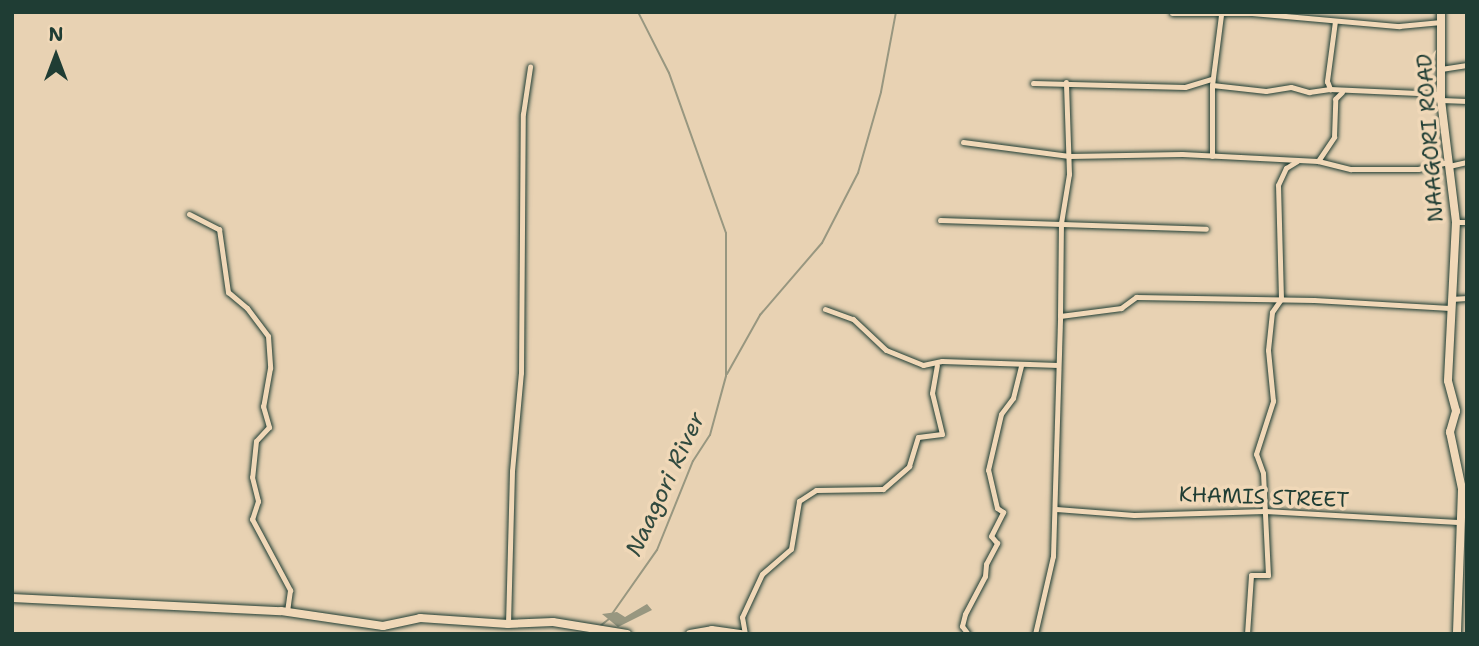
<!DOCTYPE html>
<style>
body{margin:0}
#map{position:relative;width:1479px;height:646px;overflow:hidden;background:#e8d2b3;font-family:"Shantell Sans",sans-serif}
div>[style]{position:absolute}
.water>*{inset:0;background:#989780}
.stream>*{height:2px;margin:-1px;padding:0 1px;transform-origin:1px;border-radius:1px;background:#989780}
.roads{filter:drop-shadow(0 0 2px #1f3d34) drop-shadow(0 0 2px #1f3d34)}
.street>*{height:5px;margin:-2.5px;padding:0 2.5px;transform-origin:2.5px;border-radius:2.5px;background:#f0d8b8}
.secondary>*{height:8px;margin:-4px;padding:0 4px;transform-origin:4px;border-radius:4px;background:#f0d8b8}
span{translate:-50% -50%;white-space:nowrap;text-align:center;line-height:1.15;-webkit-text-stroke:7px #f0d8b8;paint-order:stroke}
.street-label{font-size:21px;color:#1f3d34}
.water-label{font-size:23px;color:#314a3f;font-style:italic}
.frame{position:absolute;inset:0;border:14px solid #1f3d34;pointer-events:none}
.north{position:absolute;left:21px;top:21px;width:70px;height:70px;-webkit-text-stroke:5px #f0d8b8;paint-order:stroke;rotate:0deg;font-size:19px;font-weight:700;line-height:28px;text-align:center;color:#1f3d34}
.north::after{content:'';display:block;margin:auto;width:24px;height:32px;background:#1f3d34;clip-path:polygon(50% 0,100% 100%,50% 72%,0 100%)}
</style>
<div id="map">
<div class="water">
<div style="clip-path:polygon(647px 604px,652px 610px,618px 627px,602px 614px,617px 612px,625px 617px)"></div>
</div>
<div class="stream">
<div style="left:727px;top:374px;width:68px;rotate:-60.8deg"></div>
<div style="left:760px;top:315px;width:95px;rotate:-49.3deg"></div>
<div style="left:822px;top:243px;width:79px;rotate:-62.8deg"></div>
<div style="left:858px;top:173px;width:84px;rotate:-74.1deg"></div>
<div style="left:881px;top:92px;width:81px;rotate:-79.4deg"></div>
<div style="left:612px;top:614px;width:78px;rotate:-54.9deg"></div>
<div style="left:657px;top:550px;width:96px;rotate:-68deg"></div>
<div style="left:693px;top:461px;width:31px;rotate:-57deg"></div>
<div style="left:710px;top:435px;width:61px;rotate:-74.8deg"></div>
<div style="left:726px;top:376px;width:143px;rotate:-90deg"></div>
<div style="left:726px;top:233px;width:170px;rotate:-109.6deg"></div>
<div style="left:669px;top:73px;width:68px;rotate:-116.9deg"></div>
<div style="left:600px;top:626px;width:11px;rotate:-38deg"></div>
</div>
<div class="roads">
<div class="street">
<div style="left:1172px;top:13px;width:80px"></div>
<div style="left:1252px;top:13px;width:148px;rotate:5.1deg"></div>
<div style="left:1399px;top:26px;width:42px;rotate:-5.4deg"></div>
<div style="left:1221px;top:15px;width:71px;rotate:97.3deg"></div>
<div style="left:1212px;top:85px;width:54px;rotate:6.3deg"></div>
<div style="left:1266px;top:91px;width:25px;rotate:-9deg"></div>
<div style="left:1291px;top:87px;width:19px;rotate:16deg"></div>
<div style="left:1309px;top:92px;width:21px;rotate:-8deg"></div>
<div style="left:1335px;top:21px;width:61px;rotate:97.6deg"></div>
<div style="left:1327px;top:81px;width:9px;rotate:69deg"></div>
<div style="left:1330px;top:89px;width:110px;rotate:2.6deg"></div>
<div style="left:1441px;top:69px;width:26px;rotate:-9deg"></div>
<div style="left:1033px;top:83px;width:152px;rotate:1.5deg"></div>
<div style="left:1185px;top:87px;width:27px;rotate:-17deg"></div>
<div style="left:1441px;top:100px;width:26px;rotate:2deg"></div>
<div style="left:963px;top:142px;width:107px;rotate:7.5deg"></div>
<div style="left:1069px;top:156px;width:113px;rotate:-1deg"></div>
<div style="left:1182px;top:154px;width:136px;rotate:2.9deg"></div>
<div style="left:1318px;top:161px;width:34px;rotate:14deg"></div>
<div style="left:1351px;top:169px;width:67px"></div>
<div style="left:1418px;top:169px;width:31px;rotate:-13deg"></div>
<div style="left:1212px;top:156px;width:71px;rotate:-90deg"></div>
<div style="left:1318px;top:161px;width:29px;rotate:-56deg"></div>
<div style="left:1334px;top:137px;width:38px;rotate:-88deg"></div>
<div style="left:1335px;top:99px;width:10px;rotate:-45deg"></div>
<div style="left:1449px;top:166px;width:18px;rotate:-13deg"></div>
<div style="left:189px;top:214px;width:34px;rotate:27deg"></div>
<div style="left:219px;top:229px;width:64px;rotate:81.9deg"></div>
<div style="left:228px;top:292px;width:25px;rotate:40deg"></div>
<div style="left:247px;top:308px;width:35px;rotate:53deg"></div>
<div style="left:268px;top:336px;width:32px;rotate:86deg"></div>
<div style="left:270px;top:368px;width:39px;rotate:100deg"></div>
<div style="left:263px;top:406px;width:22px;rotate:74deg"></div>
<div style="left:269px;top:427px;width:19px;rotate:133deg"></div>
<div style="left:256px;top:441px;width:36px;rotate:96deg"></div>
<div style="left:252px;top:477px;width:25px;rotate:76deg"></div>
<div style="left:258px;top:501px;width:19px;rotate:108deg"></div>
<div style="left:252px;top:519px;width:81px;rotate:61.8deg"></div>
<div style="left:290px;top:590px;width:22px;rotate:98deg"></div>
<div style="left:940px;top:220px;width:266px;rotate:1.9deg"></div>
<div style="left:1456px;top:222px;width:11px"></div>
<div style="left:1451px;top:299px;width:16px;rotate:-4deg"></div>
<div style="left:825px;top:309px;width:30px;rotate:20deg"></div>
<div style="left:853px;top:319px;width:45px;rotate:43.2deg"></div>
<div style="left:886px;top:350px;width:40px;rotate:22deg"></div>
<div style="left:923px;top:365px;width:19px;rotate:-12deg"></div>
<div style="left:942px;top:361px;width:116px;rotate:2deg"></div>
<div style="left:1060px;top:316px;width:93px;rotate:-89.4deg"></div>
<div style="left:1061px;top:223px;width:50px;rotate:-80.7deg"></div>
<div style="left:1069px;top:174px;width:92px;rotate:-91.9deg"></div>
<div style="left:1056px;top:509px;width:78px;rotate:4.4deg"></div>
<div style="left:1134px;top:515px;width:131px;rotate:-1.7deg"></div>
<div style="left:1265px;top:511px;width:193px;rotate:3.3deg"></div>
<div style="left:508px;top:624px;width:153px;rotate:-88.5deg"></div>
<div style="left:512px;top:471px;width:98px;rotate:-84.8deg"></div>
<div style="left:521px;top:373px;width:259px;rotate:-89.6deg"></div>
<div style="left:523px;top:114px;width:48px;rotate:-81.5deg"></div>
<div style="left:745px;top:634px;width:17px;rotate:-100deg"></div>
<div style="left:742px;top:617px;width:47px;rotate:-65.1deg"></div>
<div style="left:762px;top:574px;width:38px;rotate:-41deg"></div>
<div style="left:791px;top:549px;width:49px;rotate:-80.5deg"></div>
<div style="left:799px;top:501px;width:20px;rotate:-33deg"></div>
<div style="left:816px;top:490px;width:67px;rotate:-0.9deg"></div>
<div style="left:883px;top:489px;width:35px;rotate:-41deg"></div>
<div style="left:909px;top:466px;width:30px;rotate:-73deg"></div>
<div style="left:918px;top:437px;width:24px;rotate:-7deg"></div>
<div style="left:942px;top:434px;width:42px;rotate:-103.7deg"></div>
<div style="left:932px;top:393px;width:28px;rotate:-80deg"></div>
<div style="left:968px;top:634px;width:10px;rotate:-127deg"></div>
<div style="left:962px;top:626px;width:12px;rotate:-76deg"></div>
<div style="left:965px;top:614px;width:43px;rotate:-62.2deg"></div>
<div style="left:985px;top:576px;width:12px;rotate:-85deg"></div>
<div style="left:986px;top:564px;width:24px;rotate:-62deg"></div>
<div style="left:997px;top:543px;width:9px;rotate:-131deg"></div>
<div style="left:991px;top:536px;width:27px;rotate:-63deg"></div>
<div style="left:1003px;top:512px;width:7px;rotate:-146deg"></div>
<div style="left:997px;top:508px;width:39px;rotate:-103deg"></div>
<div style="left:988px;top:470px;width:57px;rotate:-76.9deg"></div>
<div style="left:1001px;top:414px;width:20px;rotate:-53deg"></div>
<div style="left:1013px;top:398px;width:34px;rotate:-76deg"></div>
<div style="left:1035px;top:634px;width:80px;rotate:-77deg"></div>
<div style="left:1053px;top:556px;width:240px;rotate:-88.3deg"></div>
<div style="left:1060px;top:316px;width:62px;rotate:-7.5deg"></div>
<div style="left:1121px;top:308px;width:19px;rotate:-36deg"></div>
<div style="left:1136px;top:297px;width:178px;rotate:1deg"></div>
<div style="left:1314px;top:300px;width:136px;rotate:3.4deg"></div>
<div style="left:1247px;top:634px;width:59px;rotate:-86.1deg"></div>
<div style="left:1251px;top:575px;width:17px"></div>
<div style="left:1268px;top:575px;width:102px;rotate:-92.8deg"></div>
<div style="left:1263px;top:473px;width:20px;rotate:-110deg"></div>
<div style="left:1256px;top:454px;width:56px;rotate:-72.2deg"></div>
<div style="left:1273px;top:401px;width:51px;rotate:-95.6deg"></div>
<div style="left:1268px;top:350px;width:38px;rotate:-84deg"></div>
<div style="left:1272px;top:312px;width:16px;rotate:-55deg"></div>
<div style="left:1281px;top:299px;width:114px;rotate:-91.5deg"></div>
<div style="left:1278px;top:185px;width:19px;rotate:-65deg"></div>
<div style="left:1286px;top:168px;width:13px;rotate:-32deg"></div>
</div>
<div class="secondary">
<div style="left:1441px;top:12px;width:88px;rotate:90deg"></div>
<div style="left:1441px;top:100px;width:123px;rotate:83deg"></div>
<div style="left:1456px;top:222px;width:159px;rotate:92.9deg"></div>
<div style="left:1448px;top:381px;width:31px;rotate:75deg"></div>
<div style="left:1456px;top:411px;width:22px;rotate:106deg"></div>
<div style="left:1450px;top:432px;width:58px;rotate:78.1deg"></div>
<div style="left:1462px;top:489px;width:145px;rotate:92deg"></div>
<div style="left:12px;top:598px;width:269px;rotate:2.8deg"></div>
<div style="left:281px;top:611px;width:103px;rotate:8.4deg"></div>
<div style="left:383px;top:626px;width:38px;rotate:-12deg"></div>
<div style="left:420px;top:618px;width:88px;rotate:3.9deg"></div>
<div style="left:508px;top:624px;width:45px;rotate:-2.5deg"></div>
<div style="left:553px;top:622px;width:75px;rotate:9.2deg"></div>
<div style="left:690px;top:634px;width:22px;rotate:-10deg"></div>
<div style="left:712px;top:630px;width:30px;rotate:8deg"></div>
</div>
</div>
<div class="street-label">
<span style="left:1430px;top:138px;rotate:-94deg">NAAGORI ROAD</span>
<span style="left:1264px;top:497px;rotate:2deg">KHAMIS STREET</span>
</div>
<div class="water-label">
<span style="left:665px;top:484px;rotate:-65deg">Naagori River</span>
</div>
<div class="frame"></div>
<div class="north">N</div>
</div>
